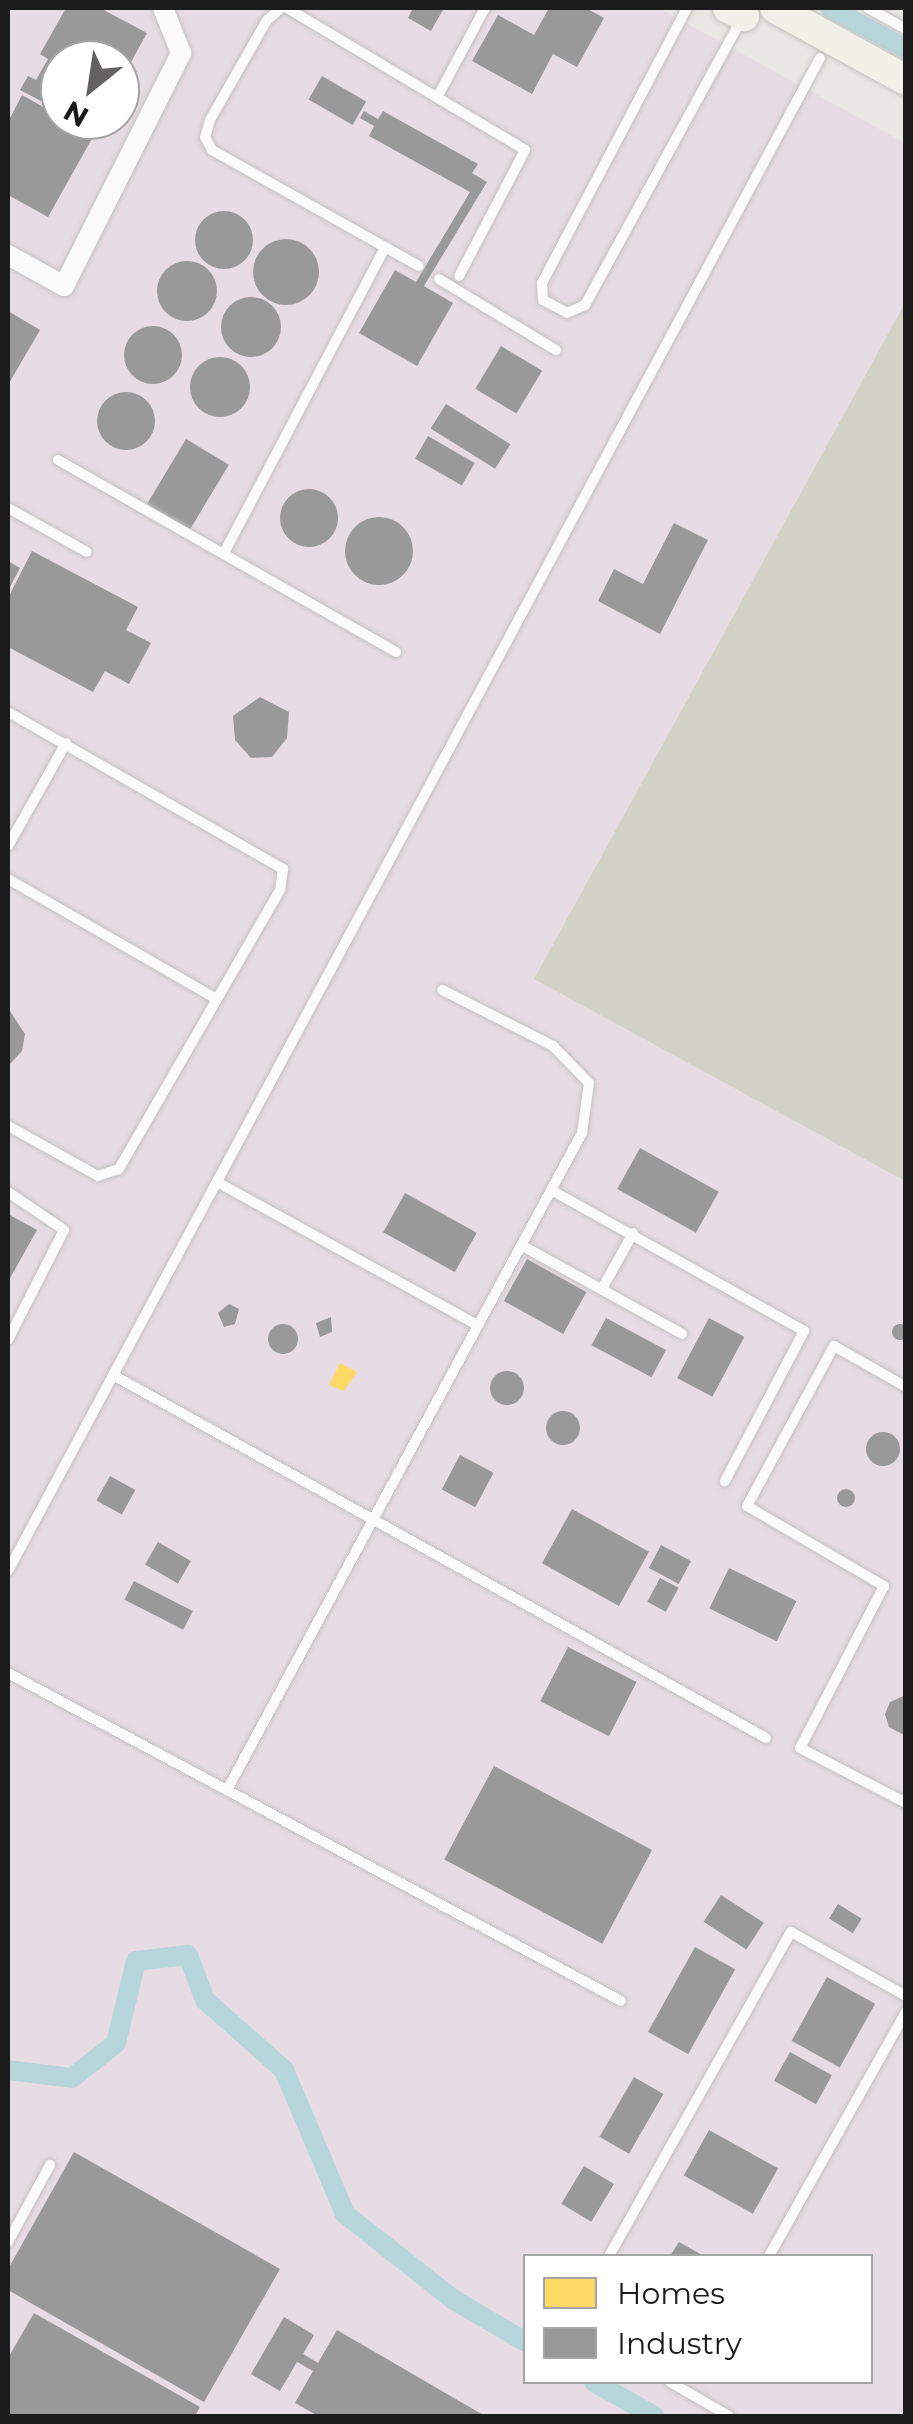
<!DOCTYPE html>
<style>
body{margin:0}
#map{position:relative;width:913px;height:2424px;overflow:hidden;background:#e9e7e4;font-family:Montserrat,sans-serif}
div>[style]{position:absolute}
.industrial>*{inset:0;background:#e7dce3}
.construction>*{inset:0;background:#d2d2c6}
.homes>*{inset:0;background:#ffd966}
.industry>*{inset:0;background:#999;transform-origin:0 0}
.round{border-radius:50%}
.canal>*{height:20px;margin:-10px;padding:0 10px;transform-origin:10px;border-radius:10px;background:#b7d6dc}
.roads{filter:drop-shadow(0 0 2px #c2c1c0) drop-shadow(0 0 2px #c2c1c0)}
.lane>*{height:10px;margin:-5px;padding:0 5px;transform-origin:5px;border-radius:5px;background:#fcfbfb}
.street>*{height:20px;margin:-10px;padding:0 10px;transform-origin:10px;border-radius:10px;background:#fcfbfb}
.secondary>*{height:30px;margin:-15px;padding:0 15px;transform-origin:15px;border-radius:15px;background:#f2f1e9}
span{translate:-50% -50%;white-space:nowrap;text-align:center;line-height:1.15;-webkit-text-stroke:10px #fff;paint-order:stroke}
.frame{position:absolute;inset:0;border:10px solid #1b1b1b;pointer-events:none}
.legend{position:absolute;left:523px;top:2254px;width:350px;height:130px;box-sizing:border-box;background:#fff;border:2px solid #a4a4a4;margin:0;padding:12px 18px;list-style:none;font-size:30px;color:#1b1b1b}
.legend li{display:flex;align-items:center;gap:20px;height:50px}
.legend b{width:50px;border:2px solid #a4a4a4}
.north{position:absolute;left:40px;top:40px;width:100px;height:100px;box-sizing:border-box;background:#fff;border:2px solid #a4a4a4;border-radius:50%;rotate:210deg;font-size:28px;font-weight:700;line-height:40px;text-align:center;color:#1b1b1b}
.north::after{content:'';display:block;margin:auto;width:35px;height:45px;background:#636261;clip-path:polygon(50% 0,100% 100%,50% 72%,0 100%)}
</style>
<div id="map">
<div class="industrial">
<div style="clip-path:polygon(evenodd,8px 8px,659px 8px,905px 143px,905px 303px,534px 979px,905px 1181px,905px 2416px,8px 2416px,8px 8px,60px 60px,120px 60px,120px 120px,60px 120px,60px 60px,8px 8px,526px 2256px,870px 2256px,870px 2382px,526px 2382px,526px 2256px)"></div>
</div>
<div class="construction">
<div style="clip-path:polygon(905px 303px,905px 1181px,534px 979px)"></div>
</div>
<div class="homes">
<div style="clip-path:polygon(340px 1363px,357px 1372px,344px 1391px,329px 1385px)"></div>
</div>
<div class="industry">
<div style="clip-path:polygon(66px 8px,100px 8px,147px 33px,120px 82px,120px 60px,60px 60px,60px 111px,20px 90px,28px 76px,36px 80px,48px 59px,40px 54px)"></div>
<div style="clip-path:polygon(413px 8px,444px 8px,431px 31px,408px 18px)"></div>
<div style="clip-path:polygon(549px 8px,586px 8px,604px 18px,577px 67px,553px 54px,532px 94px,472px 61px,498px 15px,534px 35px)"></div>
<div style="left:322px;top:76px;width:51px;height:27px;rotate:30deg"></div>
<div style="clip-path:polygon(22px 95px,94px 135px,48px 217px,8px 195px,8px 122px)"></div>
<div style="clip-path:polygon(364px 111px,378px 119px,383px 111px,478px 164px,472px 173px,487px 182px,424px 286px,453px 303px,417px 366px,359px 333px,395px 270px,416px 282px,470px 192px,369px 136px,374px 126px,360px 118px)"></div>
<div style="clip-path:polygon(76px 120px,99px 120px,93px 130px)"></div>
<div class="round" style="left:195px;top:211px;width:58px;height:58px"></div>
<div class="round" style="left:253px;top:239px;width:66px;height:66px"></div>
<div class="round" style="left:157px;top:261px;width:60px;height:60px"></div>
<div class="round" style="left:221px;top:297px;width:60px;height:60px"></div>
<div style="clip-path:polygon(8px 311px,40px 330px,8px 385px)"></div>
<div class="round" style="left:124px;top:326px;width:58px;height:58px"></div>
<div style="left:501px;top:346px;width:48px;height:50px;rotate:31deg"></div>
<div class="round" style="left:190px;top:357px;width:60px;height:60px"></div>
<div class="round" style="left:97px;top:392px;width:58px;height:58px"></div>
<div style="left:446px;top:404px;width:76px;height:29px;rotate:32deg"></div>
<div style="left:428px;top:436px;width:54px;height:26px;rotate:30deg"></div>
<div style="left:186px;top:439px;width:50px;height:76px;rotate:31deg"></div>
<div class="round" style="left:280px;top:489px;width:58px;height:58px"></div>
<div class="round" style="left:345px;top:517px;width:68px;height:68px"></div>
<div style="clip-path:polygon(674px 523px,708px 540px,660px 634px,598px 601px,614px 569px,643px 584px)"></div>
<div style="clip-path:polygon(32px 551px,138px 607px,126px 630px,151px 643px,129px 684px,105px 671px,93px 692px,8px 647px,8px 598px)"></div>
<div style="clip-path:polygon(8px 561px,20px 568px,8px 591px)"></div>
<div style="clip-path:polygon(260px 697px,289px 712px,287px 738px,272px 757px,251px 758px,235px 740px,233px 716px)"></div>
<div style="clip-path:polygon(8px 1008px,25px 1034px,22px 1051px,8px 1066px)"></div>
<div style="left:640px;top:1148px;width:90px;height:47px;rotate:29deg"></div>
<div style="left:405px;top:1193px;width:82px;height:45px;rotate:29deg"></div>
<div style="clip-path:polygon(8px 1214px,37px 1230px,8px 1282px)"></div>
<div style="left:527px;top:1259px;width:68px;height:48px;rotate:29deg"></div>
<div style="clip-path:polygon(229px 1304px,239px 1309px,235px 1324px,224px 1327px,218px 1313px)"></div>
<div style="clip-path:polygon(331px 1317px,332px 1332px,320px 1337px,316px 1323px)"></div>
<div style="left:606px;top:1318px;width:68px;height:31px;rotate:28deg"></div>
<div style="left:709px;top:1318px;width:40px;height:68px;rotate:28deg"></div>
<div class="round" style="left:892px;top:1324px;width:16px;height:16px"></div>
<div class="round" style="left:268px;top:1324px;width:30px;height:30px"></div>
<div class="round" style="left:490px;top:1371px;width:34px;height:34px"></div>
<div class="round" style="left:546px;top:1411px;width:34px;height:34px"></div>
<div class="round" style="left:866px;top:1432px;width:34px;height:34px"></div>
<div style="left:460px;top:1455px;width:38px;height:39px;rotate:28deg"></div>
<div style="left:110px;top:1476px;width:29px;height:28px;rotate:29deg"></div>
<div class="round" style="left:837px;top:1489px;width:18px;height:18px"></div>
<div style="left:572px;top:1509px;width:88px;height:62px;rotate:29deg"></div>
<div style="left:158px;top:1542px;width:38px;height:26px;rotate:30deg"></div>
<div style="left:661px;top:1545px;width:34px;height:26px;rotate:28deg"></div>
<div style="left:729px;top:1568px;width:75px;height:45px;rotate:26deg"></div>
<div style="left:660px;top:1578px;width:21px;height:27px;rotate:28deg"></div>
<div style="left:134px;top:1581px;width:66px;height:21px;rotate:27deg"></div>
<div style="left:568px;top:1647px;width:77px;height:61px;rotate:27deg"></div>
<div style="clip-path:polygon(906px 1695px,906px 1736px,889px 1727px,885px 1714px,890px 1702px)"></div>
<div style="left:494px;top:1766px;width:179px;height:106px;rotate:28deg"></div>
<div style="left:721px;top:1895px;width:51px;height:32px;rotate:33deg"></div>
<div style="left:838px;top:1904px;width:28px;height:17px;rotate:32deg"></div>
<div style="left:695px;top:1947px;width:46px;height:97px;rotate:29deg"></div>
<div style="left:827px;top:1977px;width:55px;height:73px;rotate:29deg"></div>
<div style="left:790px;top:2052px;width:48px;height:33px;rotate:29deg"></div>
<div style="left:634px;top:2077px;width:34px;height:69px;rotate:30deg"></div>
<div style="left:709px;top:2130px;width:79px;height:52px;rotate:29deg"></div>
<div style="clip-path:polygon(74px 2152px,280px 2269px,204px 2402px,8px 2290px,8px 2269px)"></div>
<div style="left:584px;top:2166px;width:35px;height:44px;rotate:31deg"></div>
<div style="clip-path:polygon(679px 2242px,704px 2256px,670px 2256px)"></div>
<div style="clip-path:polygon(34px 2313px,200px 2407px,195px 2416px,8px 2416px,8px 2358px)"></div>
<div style="clip-path:polygon(284px 2317px,314px 2335px,303px 2354px,318px 2363px,337px 2330px,485px 2416px,318px 2416px,295px 2403px,313px 2371px,297px 2362px,280px 2391px,251px 2374px)"></div>
</div>
<div class="canal">
<div style="left:830px;top:8px;width:86px;rotate:28.3deg"></div>
<div style="left:8px;top:2070px;width:64px;rotate:7.1deg"></div>
<div style="left:72px;top:2078px;width:56px;rotate:-38.5deg"></div>
<div style="left:116px;top:2043px;width:84px;rotate:-76.3deg"></div>
<div style="left:136px;top:1961px;width:52px;rotate:-6.6deg"></div>
<div style="left:188px;top:1955px;width:48px;rotate:69.3deg"></div>
<div style="left:205px;top:2000px;width:106px;rotate:41.5deg"></div>
<div style="left:284px;top:2070px;width:156px;rotate:67deg"></div>
<div style="left:345px;top:2214px;width:139px;rotate:38.3deg"></div>
<div style="left:454px;top:2300px;width:83px;rotate:30.3deg"></div>
<div style="left:594px;top:2382px;width:69px;rotate:29.5deg"></div>
</div>
<div class="roads">
<div class="lane">
<div style="left:281px;top:8px;width:18px;rotate:139deg"></div>
<div style="left:267px;top:20px;width:115px;rotate:119.7deg"></div>
<div style="left:210px;top:120px;width:18px;rotate:106deg"></div>
<div style="left:205px;top:137px;width:15px;rotate:62deg"></div>
<div style="left:212px;top:150px;width:237px;rotate:29.3deg"></div>
<div style="left:287px;top:8px;width:277px;rotate:30.8deg"></div>
<div style="left:525px;top:150px;width:142px;rotate:117.6deg"></div>
<div style="left:687px;top:8px;width:311px;rotate:117.8deg"></div>
<div style="left:542px;top:283px;width:17px;rotate:87deg"></div>
<div style="left:543px;top:300px;width:27px;rotate:28deg"></div>
<div style="left:567px;top:313px;width:20px;rotate:-24deg"></div>
<div style="left:585px;top:305px;width:328px;rotate:-61.3deg"></div>
<div style="left:868px;top:8px;width:43px;rotate:28.9deg"></div>
<div style="left:439px;top:94px;width:98px;rotate:-61.9deg"></div>
<div style="left:439px;top:279px;width:137px;rotate:31.3deg"></div>
<div style="left:58px;top:460px;width:389px;rotate:29.6deg"></div>
<div style="left:8px;top:508px;width:90px;rotate:29.1deg"></div>
<div style="left:224px;top:553px;width:346px;rotate:-62.2deg"></div>
<div style="left:8px;top:712px;width:317px;rotate:29.7deg"></div>
<div style="left:283px;top:869px;width:21px;rotate:98deg"></div>
<div style="left:280px;top:890px;width:322px;rotate:120deg"></div>
<div style="left:119px;top:1169px;width:22px;rotate:162deg"></div>
<div style="left:98px;top:1176px;width:103px;rotate:-150.9deg"></div>
<div style="left:8px;top:846px;width:118px;rotate:-60.6deg"></div>
<div style="left:8px;top:879px;width:241px;rotate:29.9deg"></div>
<div style="left:217px;top:1182px;width:297px;rotate:28.8deg"></div>
<div style="left:551px;top:1190px;width:290px;rotate:29.1deg"></div>
<div style="left:804px;top:1331px;width:170px;rotate:117.8deg"></div>
<div style="left:8px;top:1192px;width:68px;rotate:34.2deg"></div>
<div style="left:64px;top:1230px;width:123px;rotate:117deg"></div>
<div style="left:521px;top:1245px;width:184px;rotate:28.9deg"></div>
<div style="left:602px;top:1289px;width:64px;rotate:-61deg"></div>
<div style="left:113px;top:1375px;width:747px;rotate:29.07deg"></div>
<div style="left:906px;top:1387px;width:83px;rotate:-150.3deg"></div>
<div style="left:834px;top:1346px;width:182px;rotate:118.5deg"></div>
<div style="left:747px;top:1506px;width:159px;rotate:30.3deg"></div>
<div style="left:884px;top:1586px;width:182px;rotate:117.4deg"></div>
<div style="left:800px;top:1748px;width:119px;rotate:27.4deg"></div>
<div style="left:8px;top:1571px;width:1717px;rotate:-61.78deg"></div>
<div style="left:8px;top:1673px;width:695px;rotate:28.15deg"></div>
<div style="left:227px;top:1790px;width:747px;rotate:-61.62deg"></div>
<div style="left:582px;top:1133px;width:50px;rotate:-82deg"></div>
<div style="left:589px;top:1083px;width:52px;rotate:-134.2deg"></div>
<div style="left:553px;top:1046px;width:124px;rotate:-153.2deg"></div>
<div style="left:8px;top:2242px;width:88px;rotate:-61.4deg"></div>
<div style="left:609px;top:2256px;width:372px;rotate:-60.7deg"></div>
<div style="left:791px;top:1932px;width:132px;rotate:29.1deg"></div>
<div style="left:769px;top:2256px;width:280px;rotate:-60.7deg"></div>
<div style="left:670px;top:2382px;width:68px;rotate:30deg"></div>
</div>
<div class="street">
<div style="left:8px;top:255px;width:64px;rotate:29deg"></div>
<div style="left:64px;top:286px;width:261px;rotate:-63.3deg"></div>
<div style="left:181px;top:53px;width:48px;rotate:-111.8deg"></div>
</div>
<div class="secondary">
<div style="left:728px;top:8px;width:18px;rotate:27deg"></div>
<div style="left:775px;top:8px;width:149px;rotate:28.8deg"></div>
</div>
</div>
<div class="frame"></div>
<ul class="legend">
<li><b style="height:28px;background:#ffd966"></b>Homes</li>
<li><b style="height:28px;background:#999"></b>Industry</li>
</ul>
<div class="north">N</div>
</div>
